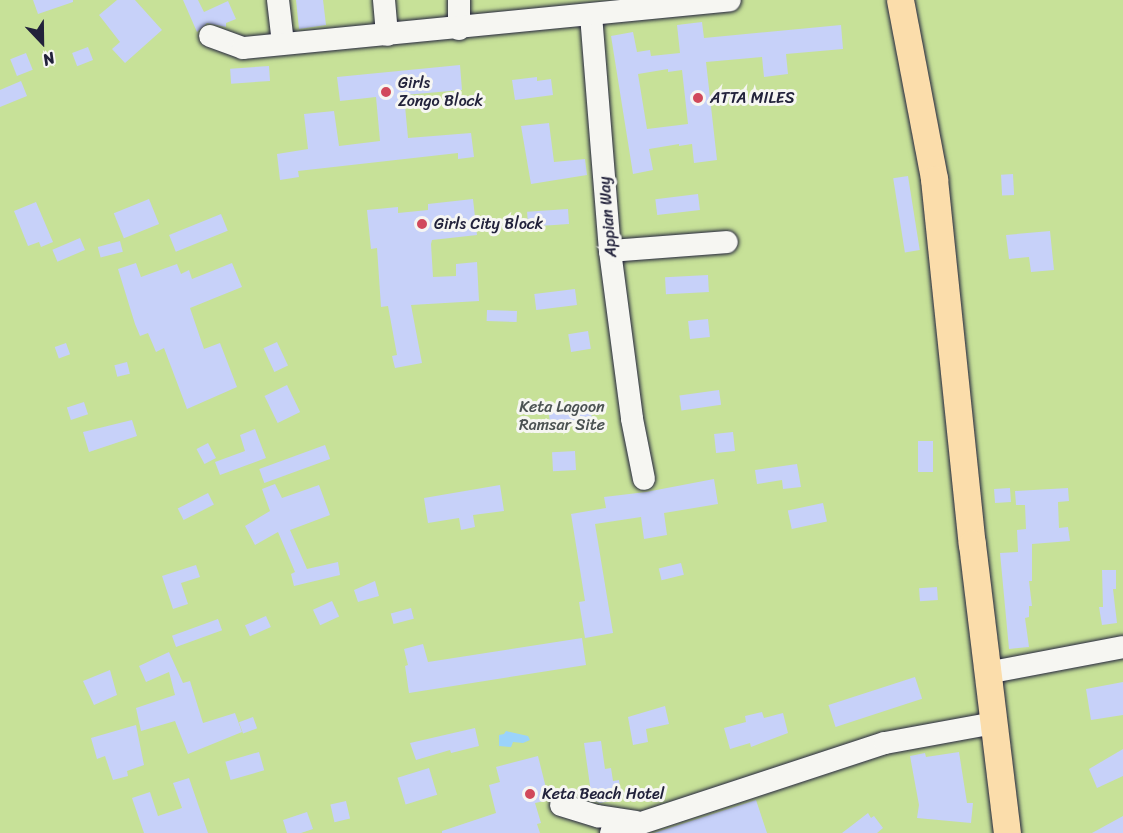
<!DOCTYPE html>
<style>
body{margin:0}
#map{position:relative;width:1123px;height:833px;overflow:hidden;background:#e8ebf4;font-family:Sriracha,sans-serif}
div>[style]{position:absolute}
.green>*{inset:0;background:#c7e198;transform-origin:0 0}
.water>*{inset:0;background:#9bd3fa}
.building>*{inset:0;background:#c7d1f9;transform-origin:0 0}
.roads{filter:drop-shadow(0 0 2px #22223b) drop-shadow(0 0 2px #22223b)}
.minor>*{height:22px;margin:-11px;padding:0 11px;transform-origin:11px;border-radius:11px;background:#f6f6f2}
.major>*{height:27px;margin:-13.5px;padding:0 13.5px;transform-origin:13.5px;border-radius:13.5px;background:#fbddab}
.dots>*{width:16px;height:16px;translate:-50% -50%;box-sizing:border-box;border:3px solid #f6f6f2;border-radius:50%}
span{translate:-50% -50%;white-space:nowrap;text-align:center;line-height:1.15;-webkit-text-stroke:6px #f6f6f2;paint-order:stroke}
.poi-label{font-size:16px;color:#22223b}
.left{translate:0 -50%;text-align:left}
.street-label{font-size:16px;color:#22223b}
.park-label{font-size:16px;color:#4b5252}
.north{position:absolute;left:12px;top:12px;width:60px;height:60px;-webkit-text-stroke:4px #f6f6f2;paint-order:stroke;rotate:158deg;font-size:16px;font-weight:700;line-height:24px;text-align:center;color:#22223b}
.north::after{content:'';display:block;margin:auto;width:21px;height:27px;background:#22223b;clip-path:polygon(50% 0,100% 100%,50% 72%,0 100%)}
</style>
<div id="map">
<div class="green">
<div style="left:0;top:0;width:1123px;height:833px"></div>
</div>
<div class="water">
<div style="clip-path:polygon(506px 731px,528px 736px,530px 740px,523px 743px,513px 742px,511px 747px,499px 746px,499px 735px,504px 734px)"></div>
</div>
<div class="building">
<div style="clip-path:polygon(33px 0,73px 0,73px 2px,38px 14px)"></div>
<div style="clip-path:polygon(117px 0,135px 0,162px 30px,125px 63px,112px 49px,120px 42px,99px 15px)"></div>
<div style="clip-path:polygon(183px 0,198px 0,204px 12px,228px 1px,236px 19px,226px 23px,226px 27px,207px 23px,197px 32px)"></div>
<div style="clip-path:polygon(296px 0,323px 0,326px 25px,299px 29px)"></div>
<div style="clip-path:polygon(evenodd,702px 22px,704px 38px,841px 25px,843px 49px,786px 54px,788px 74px,764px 77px,762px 57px,706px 62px,717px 160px,694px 163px,692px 144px,679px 146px,679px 144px,649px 149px,653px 170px,633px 174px,611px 36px,633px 32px,637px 52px,650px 50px,651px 56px,680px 53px,677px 25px,702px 22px,668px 69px,668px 72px,682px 70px,688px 124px,647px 129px,638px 74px,668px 69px)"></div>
<div style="left:88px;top:47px;width:14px;height:17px;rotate:69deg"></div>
<div style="left:26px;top:53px;width:18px;height:17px;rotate:68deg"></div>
<div style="clip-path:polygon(460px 65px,462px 90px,404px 95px,408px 138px,471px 133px,474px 157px,458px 159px,458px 153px,298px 171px,299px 177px,280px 180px,277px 154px,308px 149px,304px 114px,334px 111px,339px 146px,380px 141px,376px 97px,340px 101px,337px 77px)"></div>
<div style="left:269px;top:66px;width:15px;height:39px;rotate:86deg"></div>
<div style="clip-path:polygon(537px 77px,537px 81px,551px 79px,553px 95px,515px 100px,512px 80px)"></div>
<div style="clip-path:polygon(21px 81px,27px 96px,0 107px,0 90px)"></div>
<div style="clip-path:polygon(549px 123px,554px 162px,585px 159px,587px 175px,531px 184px,521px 126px)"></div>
<div style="left:1013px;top:174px;width:21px;height:12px;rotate:87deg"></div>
<div style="left:908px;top:176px;width:75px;height:15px;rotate:81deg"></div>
<div style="left:698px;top:194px;width:16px;height:43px;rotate:83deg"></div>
<div style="left:149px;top:199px;width:27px;height:38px;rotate:68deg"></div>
<div style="clip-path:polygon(473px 199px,477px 235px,432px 240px,431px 244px,433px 277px,456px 276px,456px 264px,477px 262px,479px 301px,411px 305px,422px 363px,395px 368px,392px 356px,397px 355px,388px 306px,381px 307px,377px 248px,371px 249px,367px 210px,398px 207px,398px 213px,428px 210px,428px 204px)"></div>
<div style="clip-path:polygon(36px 202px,53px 242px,41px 247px,39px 242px,28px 246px,14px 211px)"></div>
<div style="left:568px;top:209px;width:15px;height:41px;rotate:86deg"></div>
<div style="left:221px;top:214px;width:18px;height:56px;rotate:68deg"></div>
<div style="clip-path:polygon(1050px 231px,1054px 270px,1031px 272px,1029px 257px,1009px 259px,1006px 235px)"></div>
<div style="left:80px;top:238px;width:13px;height:30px;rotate:67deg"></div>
<div style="left:120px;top:241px;width:11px;height:23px;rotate:75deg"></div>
<div style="clip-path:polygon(136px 263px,141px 277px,177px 264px,181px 274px,189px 270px,192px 279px,232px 263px,242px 287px,190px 308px,204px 349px,220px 343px,237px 387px,187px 409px,164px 348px,156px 352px,148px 333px,140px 336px,135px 324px,118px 269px)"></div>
<div style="left:708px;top:275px;width:17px;height:43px;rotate:87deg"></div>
<div style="left:575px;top:289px;width:16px;height:41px;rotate:83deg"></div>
<div style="left:487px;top:310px;width:30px;height:11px;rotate:2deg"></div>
<div style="left:708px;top:319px;width:18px;height:20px;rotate:84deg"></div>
<div style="left:588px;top:331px;width:18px;height:20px;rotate:81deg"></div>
<div style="left:277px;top:342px;width:26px;height:15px;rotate:65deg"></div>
<div style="left:66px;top:343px;width:12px;height:12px;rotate:70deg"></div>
<div style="left:127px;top:362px;width:12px;height:13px;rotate:76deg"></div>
<div style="left:287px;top:385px;width:30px;height:25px;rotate:64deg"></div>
<div style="left:719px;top:390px;width:15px;height:40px;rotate:82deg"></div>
<div style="left:84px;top:402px;width:13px;height:18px;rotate:72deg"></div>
<div style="left:590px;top:405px;width:15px;height:42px;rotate:82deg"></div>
<div style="clip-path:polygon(132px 420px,137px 436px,89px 452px,83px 432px)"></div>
<div style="clip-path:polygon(255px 429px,266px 458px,220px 475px,215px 462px,245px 451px,240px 435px)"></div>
<div style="left:733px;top:432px;width:19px;height:19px;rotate:84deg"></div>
<div style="left:918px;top:441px;width:15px;height:31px"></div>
<div style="left:208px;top:443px;width:17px;height:13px;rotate:62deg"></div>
<div style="left:325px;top:445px;width:15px;height:70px;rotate:70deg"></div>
<div style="left:575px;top:451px;width:19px;height:23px;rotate:87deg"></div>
<div style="clip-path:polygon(797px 464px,801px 487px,783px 489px,782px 480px,757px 484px,755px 470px)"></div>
<div style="clip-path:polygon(714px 479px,718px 504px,664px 513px,667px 535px,644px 539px,641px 517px,595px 524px,613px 633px,585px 638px,579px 602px,585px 601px,571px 514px,606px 508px,604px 497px,646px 492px)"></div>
<div style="clip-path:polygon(275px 484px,282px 498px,319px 485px,330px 515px,290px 530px,307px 569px,338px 562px,340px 575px,294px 586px,291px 574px,295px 572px,278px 532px,255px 545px,245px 526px,270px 511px,262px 489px)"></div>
<div style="clip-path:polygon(500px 485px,504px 511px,473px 515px,475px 527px,461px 530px,459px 518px,428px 523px,424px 498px)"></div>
<div style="left:1010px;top:488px;width:14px;height:16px;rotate:86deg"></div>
<div style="clip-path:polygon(1068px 488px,1069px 501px,1058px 502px,1059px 528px,1068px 527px,1070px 541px,1032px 544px,1032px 581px,1029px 581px,1032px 606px,1029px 606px,1029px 617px,1025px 618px,1029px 647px,1009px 649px,1000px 553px,1018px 552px,1017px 530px,1026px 529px,1025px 505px,1016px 505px,1015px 491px)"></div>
<div style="left:208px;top:493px;width:13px;height:34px;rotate:63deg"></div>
<div style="left:823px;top:503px;width:19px;height:36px;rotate:78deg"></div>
<div style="left:681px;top:563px;width:12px;height:23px;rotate:76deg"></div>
<div style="clip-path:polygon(196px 565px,200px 577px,181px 583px,188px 604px,173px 609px,162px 576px)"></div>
<div style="clip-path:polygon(1102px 570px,1116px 570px,1116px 589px,1113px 589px,1117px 623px,1102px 625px,1099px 607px,1103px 607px)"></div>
<div style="clip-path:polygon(375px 581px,379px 596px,358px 602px,354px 590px)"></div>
<div style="left:937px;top:587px;width:13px;height:18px;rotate:86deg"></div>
<div style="left:332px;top:601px;width:17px;height:21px;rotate:65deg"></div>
<div style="left:411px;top:608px;width:11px;height:21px;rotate:75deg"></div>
<div style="left:266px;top:616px;width:12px;height:23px;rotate:66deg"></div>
<div style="left:218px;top:619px;width:12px;height:49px;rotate:70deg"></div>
<div style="clip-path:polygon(582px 638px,586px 665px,409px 693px,405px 666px,408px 665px,404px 649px,423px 644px,428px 662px)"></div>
<div style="clip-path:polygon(169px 652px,183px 683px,190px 681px,203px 723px,235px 713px,242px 732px,188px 754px,175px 721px,141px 731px,136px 708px,175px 695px,169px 672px,146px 682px,139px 666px)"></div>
<div style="clip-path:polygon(110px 670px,117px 695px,94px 705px,83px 681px)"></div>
<div style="left:915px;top:677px;width:23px;height:91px;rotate:72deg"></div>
<div style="clip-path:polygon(1123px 682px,1123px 715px,1091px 720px,1086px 689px)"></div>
<div style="clip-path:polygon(665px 706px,669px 724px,646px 729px,648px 742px,633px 745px,628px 717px)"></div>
<div style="clip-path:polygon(762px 712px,764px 718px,783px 713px,788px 733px,751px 747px,750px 743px,730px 749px,724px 728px,746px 722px,745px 716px)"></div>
<div style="left:253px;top:717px;width:12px;height:15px;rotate:70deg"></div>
<div style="clip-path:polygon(136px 725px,144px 765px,127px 771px,128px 776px,113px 780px,105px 756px,97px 759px,91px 738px)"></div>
<div style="clip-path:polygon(475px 728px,479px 746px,451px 753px,450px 750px,416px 760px,410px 743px)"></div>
<div style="clip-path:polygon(601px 741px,605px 769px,611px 768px,613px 781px,619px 780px,622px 799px,600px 803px,592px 800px,584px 743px)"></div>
<div style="clip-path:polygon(1123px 749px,1123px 776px,1097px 788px,1089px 769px)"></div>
<div style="left:259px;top:752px;width:19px;height:35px;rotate:74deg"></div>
<div style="clip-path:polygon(959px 752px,967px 803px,973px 803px,971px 823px,917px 818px,919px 805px,910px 756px,925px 753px,926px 757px)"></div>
<div style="clip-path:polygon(538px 756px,549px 800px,535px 803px,541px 823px,537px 824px,540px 833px,442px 833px,442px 831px,496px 813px,489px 785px,500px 782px,496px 767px)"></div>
<div style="left:429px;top:768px;width:28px;height:33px;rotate:73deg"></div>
<div style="clip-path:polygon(189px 778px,208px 833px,144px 833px,132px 798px,150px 792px,158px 816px,182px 808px,173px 783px)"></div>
<div style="clip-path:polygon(756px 800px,767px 833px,654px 833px)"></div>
<div style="left:346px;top:801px;width:18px;height:16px;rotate:77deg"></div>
<div style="clip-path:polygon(307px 812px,313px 829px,301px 833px,287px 833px,283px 820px)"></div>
<div style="clip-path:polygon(868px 813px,871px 818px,874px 816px,883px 828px,877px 833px,842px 833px)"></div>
<div style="clip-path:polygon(1123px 816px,1123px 833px,1092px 833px)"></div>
</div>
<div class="roads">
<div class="minor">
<div style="left:278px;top:0;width:43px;rotate:83.4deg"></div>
<div style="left:384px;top:0;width:35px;rotate:85deg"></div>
<div style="left:459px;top:0;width:29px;rotate:90deg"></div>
<div style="left:591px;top:15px;width:237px;rotate:85.4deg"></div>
<div style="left:610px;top:251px;width:169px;rotate:82.5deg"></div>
<div style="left:632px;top:419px;width:61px;rotate:78.7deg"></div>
<div style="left:210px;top:36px;width:35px;rotate:20deg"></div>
<div style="left:243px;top:48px;width:489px;rotate:-5.6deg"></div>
<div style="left:610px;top:251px;width:117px;rotate:-4.4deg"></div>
<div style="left:987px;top:673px;width:138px;rotate:-10.8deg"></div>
<div style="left:561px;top:805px;width:39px;rotate:17deg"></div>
<div style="left:598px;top:816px;width:38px;rotate:9deg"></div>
<div style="left:611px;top:833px;width:288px;rotate:-18.2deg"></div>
<div style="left:885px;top:743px;width:111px;rotate:-10.4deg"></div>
</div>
<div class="major">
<div style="left:900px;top:0;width:182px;rotate:79.2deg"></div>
<div style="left:934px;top:179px;width:367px;rotate:84.1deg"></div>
<div style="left:972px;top:544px;width:291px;rotate:83.1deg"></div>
</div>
</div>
<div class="dots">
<div style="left:386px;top:92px;background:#d1495b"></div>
<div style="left:698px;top:98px;background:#d1495b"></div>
<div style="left:422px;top:224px;background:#d1495b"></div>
<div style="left:530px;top:794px;background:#d1495b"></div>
</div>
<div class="poi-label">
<span class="left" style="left:398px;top:92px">Girls<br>Zongo Block</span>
<span class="left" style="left:710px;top:98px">ATTA MILES</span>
<span class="left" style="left:434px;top:224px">Girls City Block</span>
<span class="left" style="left:542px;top:794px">Keta Beach Hotel</span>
</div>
<div class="street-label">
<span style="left:608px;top:217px;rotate:-95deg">Appian Way</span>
</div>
<div class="park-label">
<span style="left:562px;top:416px">Keta Lagoon<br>Ramsar Site</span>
</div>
<div class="north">N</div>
</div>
